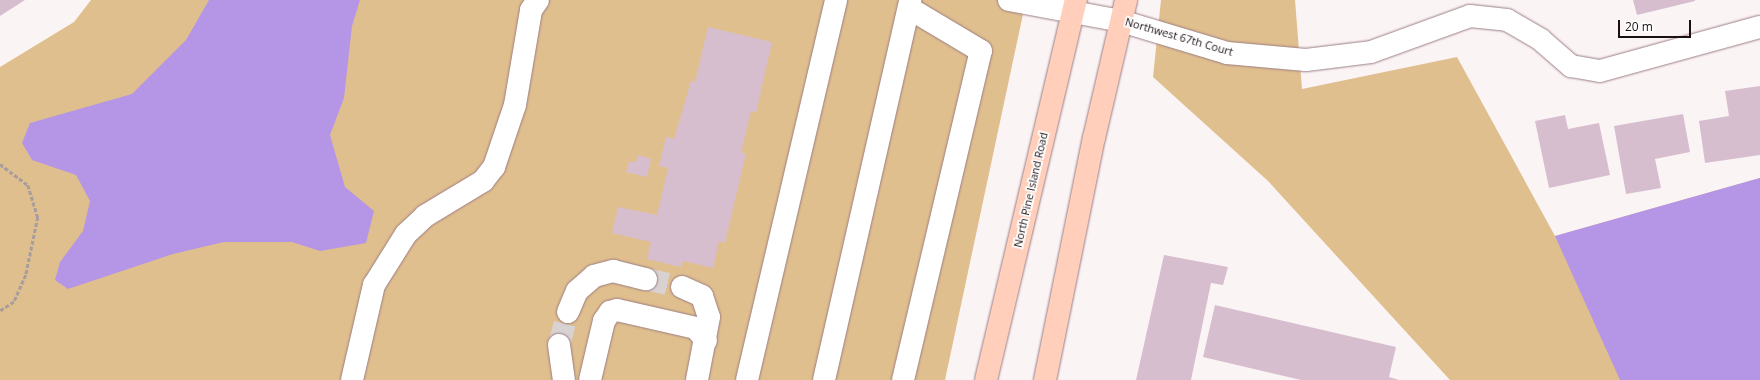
<!DOCTYPE html>
<style>
body{margin:0}
#map{position:relative;width:1760px;height:380px;overflow:hidden;background:#fbf4f5;font-family:"Open Sans",sans-serif}
div>[style]{position:absolute}
.green>*{inset:0;background:#e0bf8e}
.water>*{inset:0;background:#b595e5}
.building>*{inset:0;background:#d6becf}
.minor-tunnel>*{height:22px;margin-top:-11px;transform-origin:0;background:repeating-linear-gradient(90deg,#d9d2d3 0 22px,transparent 0 33px)}
.path>*{height:2.5px;margin-top:-1.25px;transform-origin:0;background:repeating-linear-gradient(90deg,#a69d9f 0 4px,transparent 0 6px)}
.roads{filter:drop-shadow(0 0 1px #9c7f83) drop-shadow(0 0 1px #9c7f83)}
.minor>*{height:22px;margin:-11px;padding:0 11px;transform-origin:11px;border-radius:11px;background:#fff}
.major>*{height:22px;margin:-11px;padding:0 11px;transform-origin:11px;border-radius:11px;background:#ffcfbb}
span{translate:-50% -50%;white-space:nowrap;text-align:center;line-height:1.15;-webkit-text-stroke:3.5px #fff;paint-order:stroke}
.street-label{font-size:11px;color:#1a0f11}
.scale{position:absolute;left:1618px;top:20px;width:73px;height:18px;box-sizing:border-box;border:2px solid #1a0f11;border-top:0;padding-left:5px;font-size:12px;line-height:14px;white-space:nowrap;color:#1a0f11;-webkit-text-stroke:3px #fff;paint-order:stroke}
</style>
<div id="map">
<div class="green">
<div style="clip-path:polygon(91px 0,1026px 0,945px 380px,0 380px,0 67px,74px 22px)"></div>
<div style="clip-path:polygon(1161px 0,1295px 0,1302px 89px,1457px 57px,1555px 236px,1760px 178px,1760px 380px,1450px 380px,1268px 181px,1153px 77px)"></div>
</div>
<div class="water">
<div style="clip-path:polygon(209px 0,360px 0,352px 26px,344px 98px,330px 135px,345px 187px,374px 211px,366px 243px,320px 251px,292px 242px,224px 242px,173px 254px,68px 289px,55px 280px,60px 262px,83px 231px,90px 201px,76px 175px,32px 160px,22px 143px,30px 123px,132px 94px,186px 40px)"></div>
<div style="clip-path:polygon(1760px 178px,1760px 380px,1620px 380px,1555px 236px)"></div>
</div>
<div class="building">
<div style="clip-path:polygon(0 0,25px 0,0 16px)"></div>
<div style="clip-path:polygon(1633px 0,1695px 0,1695px 1px,1637px 15px)"></div>
<div style="clip-path:polygon(708px 27px,772px 42px,756px 113px,751px 111px,741px 153px,746px 153px,725px 243px,719px 241px,713px 268px,683px 261px,681px 267px,647px 259px,651px 242px,612px 233px,618px 207px,657px 215px,668px 168px,659px 166px,666px 137px,674px 139px,691px 81px,695px 82px)"></div>
<div style="clip-path:polygon(1760px 86px,1760px 155px,1705px 163px,1699px 121px,1729px 116px,1725px 91px)"></div>
<div style="clip-path:polygon(1683px 114px,1690px 152px,1655px 159px,1661px 188px,1626px 194px,1614px 126px)"></div>
<div style="clip-path:polygon(1565px 115px,1568px 129px,1599px 123px,1610px 175px,1549px 188px,1535px 121px)"></div>
<div style="clip-path:polygon(638px 155px,651px 159px,647px 177px,626px 172px,629px 162px,637px 161px)"></div>
<div style="clip-path:polygon(1164px 255px,1228px 267px,1223px 285px,1211px 283px,1191px 380px,1136px 380px)"></div>
<div style="clip-path:polygon(1215px 305px,1396px 347px,1389px 377px,1399px 380px,1301px 380px,1203px 357px)"></div>
</div>
<div class="minor-tunnel">
<div style="left:646px;top:279px;width:37px;rotate:13deg"></div>
<div style="left:559px;top:345px;width:34px;rotate:-75deg"></div>
</div>
<div class="path">
<div style="left:0;top:164px;width:35px;rotate:37deg"></div>
<div style="left:28px;top:185px;width:34px;rotate:73deg"></div>
<div style="left:38px;top:217px;width:59px;rotate:101.7deg"></div>
<div style="left:26px;top:275px;width:30px;rotate:114deg"></div>
<div style="left:14px;top:302px;width:17px;rotate:147deg"></div>
</div>
<div class="roads">
<div class="minor">
<div style="left:1009px;top:0;width:114px;rotate:10.6deg"></div>
<div style="left:1121px;top:21px;width:111px;rotate:16.8deg"></div>
<div style="left:1227px;top:53px;width:79px;rotate:5.1deg"></div>
<div style="left:1306px;top:60px;width:65px;rotate:-7deg"></div>
<div style="left:1371px;top:52px;width:105px;rotate:-20deg"></div>
<div style="left:1470px;top:16px;width:37px;rotate:6deg"></div>
<div style="left:1507px;top:20px;width:39px;rotate:30deg"></div>
<div style="left:1541px;top:40px;width:40px;rotate:41deg"></div>
<div style="left:1571px;top:66px;width:29px;rotate:10deg"></div>
<div style="left:1600px;top:71px;width:166px;rotate:-15.4deg"></div>
<div style="left:682px;top:287px;width:22px;rotate:24deg"></div>
<div style="left:702px;top:296px;width:22px;rotate:72deg"></div>
<div style="left:709px;top:317px;width:64px;rotate:100.8deg"></div>
<div style="left:568px;top:312px;width:23px;rotate:-67deg"></div>
<div style="left:577px;top:291px;width:23px;rotate:-41deg"></div>
<div style="left:594px;top:276px;width:20px;rotate:-15deg"></div>
<div style="left:613px;top:271px;width:34px;rotate:14deg"></div>
<div style="left:559px;top:345px;width:35px;rotate:82deg"></div>
<div style="left:352px;top:380px;width:98px;rotate:-77deg"></div>
<div style="left:374px;top:285px;width:60px;rotate:-57.9deg"></div>
<div style="left:406px;top:234px;width:26px;rotate:-43deg"></div>
<div style="left:425px;top:216px;width:68px;rotate:-31.1deg"></div>
<div style="left:483px;top:181px;width:18px;rotate:-52deg"></div>
<div style="left:494px;top:167px;width:65px;rotate:-71.3deg"></div>
<div style="left:515px;top:105px;width:96px;rotate:-80.4deg"></div>
<div style="left:531px;top:10px;width:12px;rotate:-55deg"></div>
<div style="left:590px;top:380px;width:61px;rotate:-76.7deg"></div>
<div style="left:604px;top:321px;width:11px;rotate:-56deg"></div>
<div style="left:610px;top:312px;width:7px;rotate:-16deg"></div>
<div style="left:617px;top:310px;width:81px;rotate:12.8deg"></div>
<div style="left:696px;top:328px;width:16px;rotate:52deg"></div>
<div style="left:747px;top:380px;width:390px;rotate:-76.8deg"></div>
<div style="left:824px;top:380px;width:390px;rotate:-77.2deg"></div>
<div style="left:903px;top:380px;width:338px;rotate:-76.7deg"></div>
<div style="left:981px;top:51px;width:84px;rotate:-149.2deg"></div>
</div>
<div class="major">
<div style="left:986px;top:380px;width:391px;rotate:-76.7deg"></div>
<div style="left:1045px;top:380px;width:247px;rotate:-78.6deg"></div>
<div style="left:1094px;top:138px;width:142px;rotate:-76.9deg"></div>
</div>
</div>
<div class="street-label">
<span style="left:1179px;top:37px;rotate:16deg">Northwest 67th Court</span>
<span style="left:1031px;top:190px;rotate:-77deg">North Pine Island Road</span>
</div>
<div class="scale">20 m</div>
</div>
